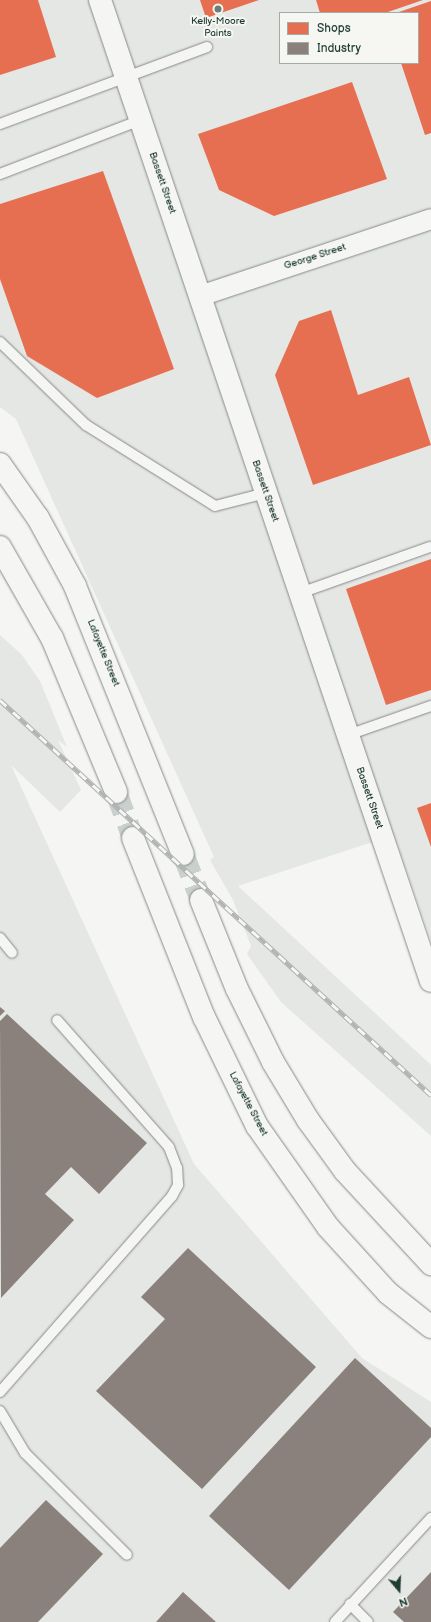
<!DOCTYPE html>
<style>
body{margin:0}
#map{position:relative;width:431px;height:1622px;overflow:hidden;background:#f5f5f3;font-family:"Balsamiq Sans",sans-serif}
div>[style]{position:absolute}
.built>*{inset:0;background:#e5e7e4}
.shops>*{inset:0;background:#e76f51}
.industry>*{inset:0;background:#8a817c}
.primary-tunnel>*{height:22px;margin-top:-11px;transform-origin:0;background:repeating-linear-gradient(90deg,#cad0cd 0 22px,transparent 0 33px)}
.roads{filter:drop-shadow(0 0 1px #858a88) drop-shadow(0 0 1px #858a88)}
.service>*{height:10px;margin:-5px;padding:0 5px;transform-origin:5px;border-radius:5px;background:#f5f5f3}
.minor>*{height:20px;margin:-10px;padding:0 10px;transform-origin:10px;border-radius:10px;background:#f5f5f3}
.tertiary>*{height:22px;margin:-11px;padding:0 11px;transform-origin:11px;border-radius:11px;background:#f5f5f3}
.primary>*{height:22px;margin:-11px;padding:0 11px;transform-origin:11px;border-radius:11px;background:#f5f5f3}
.rail>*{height:4.5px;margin-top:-2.25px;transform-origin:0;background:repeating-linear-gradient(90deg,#f6f6f2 0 9px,#b0b4b2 0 18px);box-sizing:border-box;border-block:1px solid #b0b4b2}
.dots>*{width:11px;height:11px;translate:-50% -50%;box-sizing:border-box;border:2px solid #f6f6f2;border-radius:50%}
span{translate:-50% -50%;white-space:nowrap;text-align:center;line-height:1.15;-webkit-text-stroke:4px #f6f6f2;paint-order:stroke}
.poi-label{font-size:10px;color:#1f3d34}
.street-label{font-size:10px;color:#1f3d34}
.legend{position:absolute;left:279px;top:12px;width:140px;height:52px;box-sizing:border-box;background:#f6f6f2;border:1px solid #a0aca6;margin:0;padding:5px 7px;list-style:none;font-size:12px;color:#1f3d34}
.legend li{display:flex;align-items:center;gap:8px;height:20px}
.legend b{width:20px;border:1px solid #a0aca6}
.north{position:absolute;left:379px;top:1570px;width:40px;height:40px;-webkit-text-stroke:3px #f6f6f2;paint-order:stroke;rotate:161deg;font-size:11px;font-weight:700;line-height:16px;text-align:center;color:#1f3d34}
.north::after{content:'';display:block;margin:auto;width:14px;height:18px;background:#1f3d34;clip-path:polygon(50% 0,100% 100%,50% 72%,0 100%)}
</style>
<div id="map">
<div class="built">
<div style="clip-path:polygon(evenodd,0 0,431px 0,431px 941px,394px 835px,238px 886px,431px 1065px,431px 1136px,281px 1002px,247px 954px,251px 946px,233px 900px,210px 860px,214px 857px,16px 419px,0 407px,0 0,280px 13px,418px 13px,418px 63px,280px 63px,280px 13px)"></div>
<div style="clip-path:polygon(0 635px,22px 655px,40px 681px,67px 747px,58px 740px,81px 790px,60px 812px,11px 765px,194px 1164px,362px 1358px,431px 1402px,431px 1622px,0 1622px)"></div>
</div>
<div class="shops">
<div style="clip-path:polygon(0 0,38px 0,56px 57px,0 75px)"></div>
<div style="clip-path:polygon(200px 0,259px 0,206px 18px)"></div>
<div style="clip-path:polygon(316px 0,423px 0,385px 13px,320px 13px)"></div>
<div style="clip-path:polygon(431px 1px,431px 133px,425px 135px,401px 63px,418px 63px,418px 13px,396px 13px)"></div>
<div style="clip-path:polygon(352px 82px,387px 179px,274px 216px,219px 190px,198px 134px)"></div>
<div style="clip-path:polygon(103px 171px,174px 369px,97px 398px,27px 356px,0 279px,0 204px)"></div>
<div style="clip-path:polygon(331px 310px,358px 395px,409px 377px,431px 445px,313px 485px,275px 375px,299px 321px)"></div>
<div style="clip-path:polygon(431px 559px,431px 690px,386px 705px,346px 589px)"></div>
<div style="clip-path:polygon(431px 803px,431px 847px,417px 808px)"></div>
</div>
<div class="industry">
<div style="clip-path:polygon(0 1007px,5px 1011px,0 1016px)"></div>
<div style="clip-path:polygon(7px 1014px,147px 1143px,99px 1194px,71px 1167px,45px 1194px,74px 1220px,1px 1298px,0 1021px)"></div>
<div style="clip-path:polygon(188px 1248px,316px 1367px,202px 1489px,96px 1391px,165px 1319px,141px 1297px)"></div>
<div style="clip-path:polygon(355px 1358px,431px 1428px,431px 1437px,289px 1590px,209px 1516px)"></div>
<div style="clip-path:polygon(46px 1500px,103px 1554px,38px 1622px,0 1622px,0 1548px)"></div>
<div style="clip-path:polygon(431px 1572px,431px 1622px,404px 1622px,393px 1612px)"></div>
<div style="clip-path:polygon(183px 1592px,216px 1622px,156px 1622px)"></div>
</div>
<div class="primary-tunnel">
<div style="left:116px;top:792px;width:49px;rotate:69.7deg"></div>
<div style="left:183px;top:854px;width:49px;rotate:68.6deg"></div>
</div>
<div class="roads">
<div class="service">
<div style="left:0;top:124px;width:221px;rotate:-20.4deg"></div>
<div style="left:0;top:174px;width:151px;rotate:-21deg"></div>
<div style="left:0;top:342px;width:120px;rotate:44deg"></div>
<div style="left:86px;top:425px;width:152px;rotate:32.1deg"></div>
<div style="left:215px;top:506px;width:53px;rotate:-14.3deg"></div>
<div style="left:300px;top:593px;width:138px;rotate:-19.5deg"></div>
<div style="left:348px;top:735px;width:88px;rotate:-19.3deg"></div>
<div style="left:0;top:938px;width:19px;rotate:51deg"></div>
<div style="left:0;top:1392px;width:261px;rotate:-48.7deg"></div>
<div style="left:172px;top:1196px;width:13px;rotate:-61deg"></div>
<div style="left:178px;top:1185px;width:17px;rotate:-93deg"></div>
<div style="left:177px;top:1168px;width:22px;rotate:-111deg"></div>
<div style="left:169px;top:1147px;width:169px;rotate:-131.4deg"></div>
<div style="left:0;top:1411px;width:49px;rotate:59.2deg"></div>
<div style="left:25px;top:1453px;width:144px;rotate:45deg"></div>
<div style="left:350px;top:1604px;width:25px;rotate:45deg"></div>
<div style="left:335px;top:1622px;width:142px;rotate:-47.3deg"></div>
</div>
<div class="minor">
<div style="left:200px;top:296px;width:243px;rotate:-18.4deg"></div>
</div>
<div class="tertiary">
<div style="left:100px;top:0;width:1035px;rotate:71.36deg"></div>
</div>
<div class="primary">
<div style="left:0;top:464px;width:66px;rotate:54.9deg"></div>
<div style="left:38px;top:518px;width:77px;rotate:61.4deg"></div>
<div style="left:75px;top:586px;width:289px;rotate:68.1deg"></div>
<div style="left:0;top:547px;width:105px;rotate:60.3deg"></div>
<div style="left:52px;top:638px;width:167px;rotate:67.4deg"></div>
<div style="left:133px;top:838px;width:193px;rotate:68.4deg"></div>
<div style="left:204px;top:1017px;width:121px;rotate:64.1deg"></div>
<div style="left:257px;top:1126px;width:123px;rotate:54.9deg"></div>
<div style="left:328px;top:1227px;width:89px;rotate:47.7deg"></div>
<div style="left:388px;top:1293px;width:55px;rotate:38.3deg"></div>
<div style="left:201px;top:900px;width:96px;rotate:68deg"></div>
<div style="left:237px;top:989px;width:81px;rotate:63.7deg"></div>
<div style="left:273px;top:1062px;width:68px;rotate:58.9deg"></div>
<div style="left:308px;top:1120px;width:63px;rotate:54deg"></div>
<div style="left:345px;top:1171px;width:127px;rotate:47.2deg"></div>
</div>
</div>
<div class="rail">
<div style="left:0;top:700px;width:585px;rotate:42.5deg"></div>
</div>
<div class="dots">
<div style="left:218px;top:9px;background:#6a7d77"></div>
</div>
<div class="poi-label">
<span style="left:218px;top:27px">Kelly-Moore<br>Paints</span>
</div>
<div class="street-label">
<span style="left:162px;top:183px;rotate:71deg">Bassett Street</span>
<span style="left:315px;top:257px;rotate:-18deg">George Street</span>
<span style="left:265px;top:491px;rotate:71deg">Bassett Street</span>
<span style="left:103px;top:653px;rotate:68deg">Lafayette Street</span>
<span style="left:369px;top:798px;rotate:71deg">Bassett Street</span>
<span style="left:248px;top:1104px;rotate:62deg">Lafayette Street</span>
</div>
<ul class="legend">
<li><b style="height:11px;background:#e76f51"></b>Shops</li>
<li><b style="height:11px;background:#8a817c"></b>Industry</li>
</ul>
<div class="north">N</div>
</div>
